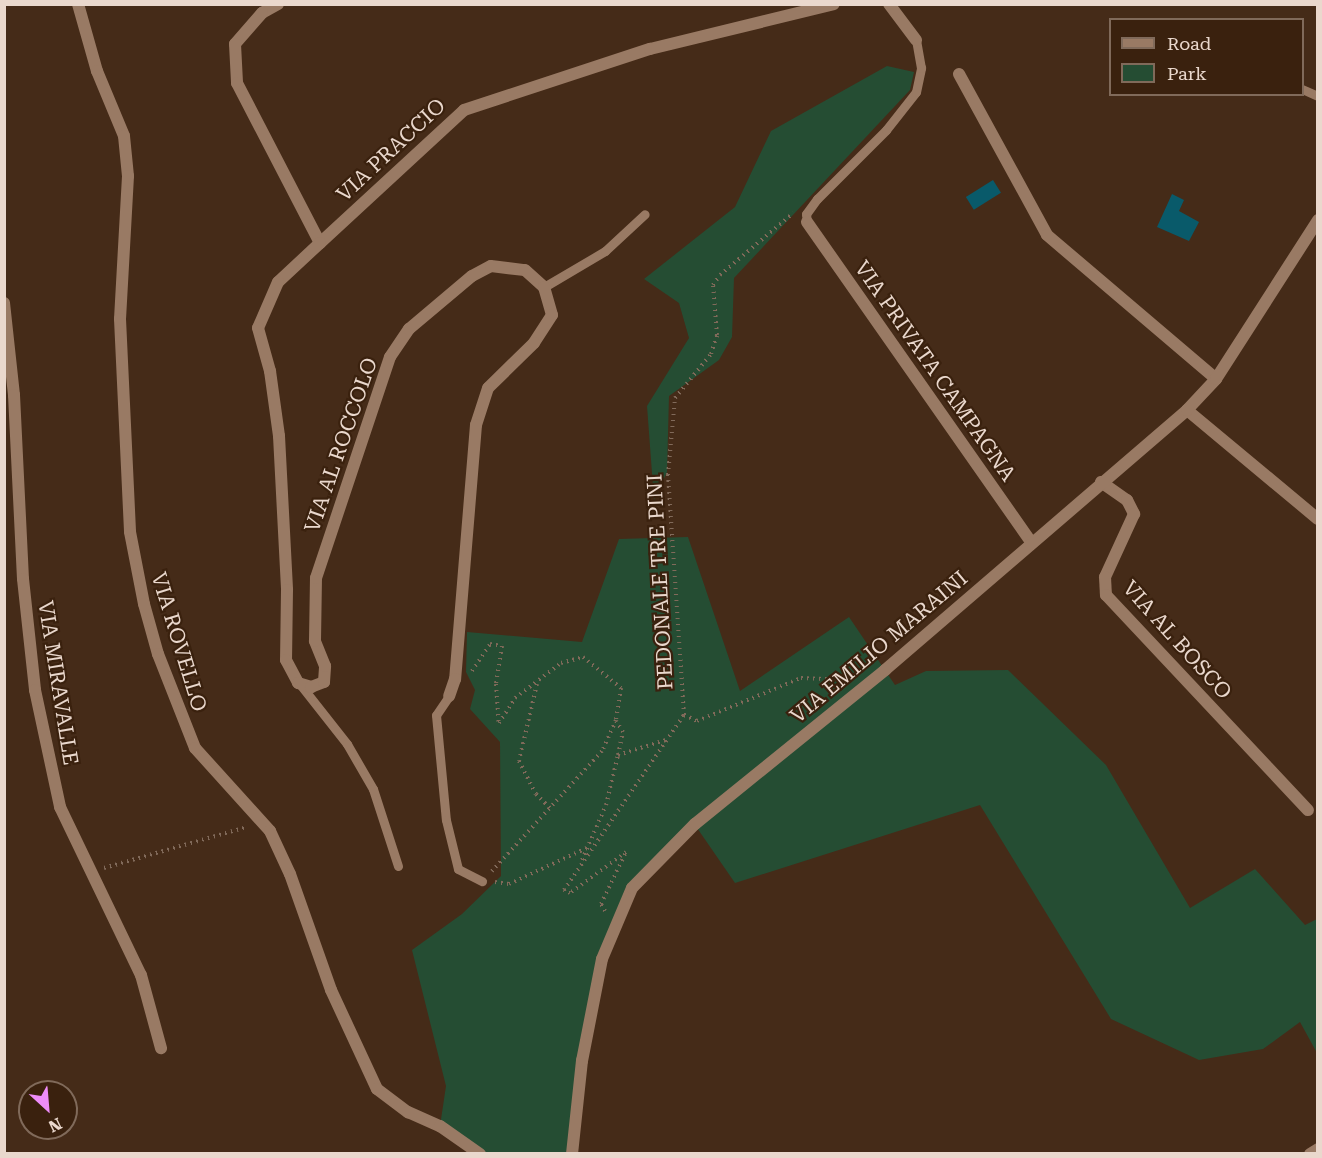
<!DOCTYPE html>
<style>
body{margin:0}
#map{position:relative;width:1322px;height:1158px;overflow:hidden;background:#452b18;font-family:"Roboto Serif",serif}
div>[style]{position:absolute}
.green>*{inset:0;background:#254d33}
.water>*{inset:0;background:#095a6a;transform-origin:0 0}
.path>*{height:4px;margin-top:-2px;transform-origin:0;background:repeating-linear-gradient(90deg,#816a5a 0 1.5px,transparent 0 6px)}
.service>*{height:9px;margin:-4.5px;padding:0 4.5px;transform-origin:4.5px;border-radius:4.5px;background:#997a64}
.minor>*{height:12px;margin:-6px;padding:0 6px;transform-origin:6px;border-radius:6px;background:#997a64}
span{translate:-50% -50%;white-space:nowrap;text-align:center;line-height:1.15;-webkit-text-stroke:4.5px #3a210e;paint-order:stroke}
.street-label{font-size:21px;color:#ead8cd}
.frame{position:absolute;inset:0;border:6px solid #ead8cd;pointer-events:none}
.legend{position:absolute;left:1109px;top:18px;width:195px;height:78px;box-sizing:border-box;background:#3a210e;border:2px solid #806a5a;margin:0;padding:8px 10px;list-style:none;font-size:18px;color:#ead8cd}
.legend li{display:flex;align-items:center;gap:12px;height:30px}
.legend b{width:30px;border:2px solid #806a5a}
.north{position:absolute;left:18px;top:1080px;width:60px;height:60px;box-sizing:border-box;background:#3a210e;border:2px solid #806a5a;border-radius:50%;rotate:154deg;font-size:16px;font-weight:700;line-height:24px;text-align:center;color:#ead8cd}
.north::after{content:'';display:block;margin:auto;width:21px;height:27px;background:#ed8cf9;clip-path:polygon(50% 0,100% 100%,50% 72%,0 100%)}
</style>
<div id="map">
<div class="green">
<div style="clip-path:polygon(887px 66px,914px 72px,910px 90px,734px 278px,732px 337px,719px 360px,669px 396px,667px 472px,654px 500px,647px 406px,689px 338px,679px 303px,644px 279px,735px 207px,771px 131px)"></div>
<div style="clip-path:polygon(688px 537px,740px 691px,849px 617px,895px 685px,926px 671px,1008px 670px,1106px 765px,1190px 908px,1255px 869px,1305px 925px,1317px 919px,1317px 1053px,1300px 1022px,1263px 1049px,1199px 1060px,1111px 1019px,980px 805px,735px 883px,695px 825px,632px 888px,602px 959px,572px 1153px,480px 1153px,440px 1126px,446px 1086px,412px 950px,462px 914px,501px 876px,500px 742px,470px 709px,475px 690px,466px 672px,467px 632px,582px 642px,619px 539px)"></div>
</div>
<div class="water">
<div style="left:993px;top:180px;width:15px;height:32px;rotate:58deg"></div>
<div style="clip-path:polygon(1172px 194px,1184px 200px,1179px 211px,1199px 222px,1189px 241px,1157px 227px)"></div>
</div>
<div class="path">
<div style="left:472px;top:671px;width:32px;rotate:-56deg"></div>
<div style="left:490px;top:644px;width:12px;rotate:9deg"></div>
<div style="left:502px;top:646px;width:38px;rotate:99deg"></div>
<div style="left:496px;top:684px;width:39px;rotate:86deg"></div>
<div style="left:499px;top:723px;width:30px;rotate:-57deg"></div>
<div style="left:515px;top:698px;width:58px;rotate:-37.3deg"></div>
<div style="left:561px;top:663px;width:23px;rotate:-15deg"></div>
<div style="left:583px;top:657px;width:49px;rotate:39.2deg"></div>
<div style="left:621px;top:688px;width:32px;rotate:99deg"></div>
<div style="left:616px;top:720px;width:34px;rotate:114deg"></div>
<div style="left:602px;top:751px;width:163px;rotate:132.5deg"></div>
<div style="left:537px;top:684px;width:79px;rotate:103.2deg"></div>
<div style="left:519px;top:761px;width:37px;rotate:63deg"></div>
<div style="left:536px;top:794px;width:21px;rotate:45deg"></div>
<div style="left:684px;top:715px;width:14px;rotate:25deg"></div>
<div style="left:697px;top:721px;width:113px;rotate:-22.5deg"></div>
<div style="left:801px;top:678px;width:46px;rotate:2.5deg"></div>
<div style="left:618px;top:755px;width:53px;rotate:-17.4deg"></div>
<div style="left:582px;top:860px;width:60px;rotate:-66.4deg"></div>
<div style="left:606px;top:805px;width:51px;rotate:-76.5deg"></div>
<div style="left:618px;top:755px;width:24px;rotate:-78deg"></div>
<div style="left:623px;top:732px;width:13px;rotate:-122deg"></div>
<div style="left:104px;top:868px;width:149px;rotate:-16deg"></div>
<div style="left:495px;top:882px;width:14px;rotate:8deg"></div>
<div style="left:509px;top:884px;width:86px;rotate:-24.8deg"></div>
<div style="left:605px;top:911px;width:8px;rotate:-120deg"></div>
<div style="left:601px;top:904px;width:58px;rotate:-64.3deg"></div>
<div style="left:626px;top:852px;width:69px;rotate:143.8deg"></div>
<div style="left:570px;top:893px;width:7px;rotate:-153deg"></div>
<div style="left:564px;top:890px;width:212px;rotate:-55.6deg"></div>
<div style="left:684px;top:715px;width:241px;rotate:-93.8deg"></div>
<div style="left:668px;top:475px;width:77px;rotate:-84.8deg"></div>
<div style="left:675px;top:398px;width:57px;rotate:-50.7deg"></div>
<div style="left:711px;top:354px;width:20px;rotate:-72deg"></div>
<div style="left:717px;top:335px;width:50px;rotate:-94.6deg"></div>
<div style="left:713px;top:285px;width:12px;rotate:-55deg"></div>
<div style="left:720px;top:275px;width:96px;rotate:-40.3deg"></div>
</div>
<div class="service">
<div style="left:1302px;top:89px;width:17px;rotate:24deg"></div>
<div style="left:807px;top:222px;width:8px;rotate:-97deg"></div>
<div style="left:806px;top:214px;width:19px;rotate:-54deg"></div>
<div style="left:817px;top:199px;width:98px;rotate:-45deg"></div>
<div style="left:886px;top:130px;width:48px;rotate:-51.7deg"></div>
<div style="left:916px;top:92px;width:25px;rotate:-78deg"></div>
<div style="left:921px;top:68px;width:28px;rotate:-100deg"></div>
<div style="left:544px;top:287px;width:71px;rotate:-30.5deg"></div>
<div style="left:605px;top:251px;width:54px;rotate:-42.8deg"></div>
<div style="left:299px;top:683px;width:78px;rotate:51.8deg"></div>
<div style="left:347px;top:744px;width:52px;rotate:60deg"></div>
<div style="left:373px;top:789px;width:81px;rotate:72deg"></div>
<div style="left:449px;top:696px;width:23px;rotate:124deg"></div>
<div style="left:436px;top:715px;width:105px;rotate:84.6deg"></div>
<div style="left:446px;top:820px;width:50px;rotate:76.2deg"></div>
<div style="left:458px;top:869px;width:27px;rotate:27deg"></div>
</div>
<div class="minor">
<div style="left:78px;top:4px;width:70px;rotate:74.2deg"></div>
<div style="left:97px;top:71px;width:70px;rotate:67.4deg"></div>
<div style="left:124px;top:136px;width:40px;rotate:84.3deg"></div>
<div style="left:128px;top:176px;width:143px;rotate:93.2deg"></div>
<div style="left:120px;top:319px;width:213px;rotate:87.3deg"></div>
<div style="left:130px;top:532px;width:73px;rotate:79deg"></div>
<div style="left:144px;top:604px;width:52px;rotate:74.4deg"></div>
<div style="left:158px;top:654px;width:101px;rotate:68.5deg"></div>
<div style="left:195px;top:748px;width:112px;rotate:47.9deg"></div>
<div style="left:270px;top:831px;width:47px;rotate:65.1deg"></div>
<div style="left:290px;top:874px;width:123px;rotate:70.5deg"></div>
<div style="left:331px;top:990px;width:109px;rotate:65.1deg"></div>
<div style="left:377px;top:1089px;width:39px;rotate:37deg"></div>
<div style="left:408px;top:1112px;width:35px;rotate:24deg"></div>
<div style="left:440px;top:1126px;width:49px;rotate:35deg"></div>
<div style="left:278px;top:4px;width:18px;rotate:151deg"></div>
<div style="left:262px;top:13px;width:41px;rotate:131.1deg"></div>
<div style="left:235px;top:44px;width:39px;rotate:87deg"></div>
<div style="left:237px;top:83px;width:180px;rotate:62.6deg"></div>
<div style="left:320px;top:243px;width:196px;rotate:-42.7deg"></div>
<div style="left:464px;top:110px;width:196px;rotate:-18.2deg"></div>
<div style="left:650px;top:49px;width:189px;rotate:-13.7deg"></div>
<div style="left:889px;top:4px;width:45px;rotate:53.1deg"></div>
<div style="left:959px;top:74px;width:183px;rotate:61.3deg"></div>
<div style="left:1047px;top:235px;width:222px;rotate:40.4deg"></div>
<div style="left:807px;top:222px;width:392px;rotate:55deg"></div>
<div style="left:320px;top:243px;width:57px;rotate:137.1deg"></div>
<div style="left:278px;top:282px;width:50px;rotate:113.5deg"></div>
<div style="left:258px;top:328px;width:45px;rotate:74.4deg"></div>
<div style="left:270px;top:371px;width:66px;rotate:82.1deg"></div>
<div style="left:279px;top:436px;width:154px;rotate:87deg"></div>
<div style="left:287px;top:590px;width:70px;rotate:90.8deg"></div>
<div style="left:286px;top:660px;width:26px;rotate:62deg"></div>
<div style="left:298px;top:683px;width:14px;rotate:17deg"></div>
<div style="left:311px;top:687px;width:14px;rotate:-21deg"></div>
<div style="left:324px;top:682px;width:16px;rotate:-86deg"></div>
<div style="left:325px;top:666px;width:27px;rotate:-112deg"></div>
<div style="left:315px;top:641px;width:63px;rotate:-89.1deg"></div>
<div style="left:316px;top:578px;width:233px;rotate:-71.5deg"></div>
<div style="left:390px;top:357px;width:34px;rotate:-56deg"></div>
<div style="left:409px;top:329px;width:82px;rotate:-40.1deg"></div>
<div style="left:472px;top:276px;width:21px;rotate:-28deg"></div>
<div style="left:491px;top:266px;width:34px;rotate:7deg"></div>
<div style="left:525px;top:270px;width:25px;rotate:42deg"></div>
<div style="left:544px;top:287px;width:29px;rotate:74deg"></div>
<div style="left:552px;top:315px;width:33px;rotate:123deg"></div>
<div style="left:534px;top:343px;width:64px;rotate:135.6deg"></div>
<div style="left:488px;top:388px;width:39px;rotate:108deg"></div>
<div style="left:476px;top:425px;width:255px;rotate:94.7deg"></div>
<div style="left:455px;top:679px;width:18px;rotate:109deg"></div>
<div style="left:4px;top:303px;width:93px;rotate:83.8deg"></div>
<div style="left:14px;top:395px;width:184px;rotate:87.2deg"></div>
<div style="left:23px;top:579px;width:112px;rotate:83.8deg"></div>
<div style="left:35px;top:690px;width:120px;rotate:77.9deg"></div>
<div style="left:60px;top:807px;width:187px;rotate:64.3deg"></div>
<div style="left:141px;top:975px;width:76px;rotate:74.7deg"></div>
<div style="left:1187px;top:410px;width:170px;rotate:39.8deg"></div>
<div style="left:1101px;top:482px;width:32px;rotate:35deg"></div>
<div style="left:1127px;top:500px;width:16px;rotate:63deg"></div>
<div style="left:1134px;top:514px;width:69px;rotate:114.7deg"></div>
<div style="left:1105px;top:577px;width:18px;rotate:87deg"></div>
<div style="left:1106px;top:595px;width:295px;rotate:46.8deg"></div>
<div style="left:572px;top:1154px;width:94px;rotate:-83.9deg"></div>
<div style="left:582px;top:1061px;width:104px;rotate:-78.9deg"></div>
<div style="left:602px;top:959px;width:77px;rotate:-67.1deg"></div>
<div style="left:632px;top:888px;width:90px;rotate:-45.5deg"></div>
<div style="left:695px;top:824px;width:245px;rotate:-39deg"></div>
<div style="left:885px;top:670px;width:399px;rotate:-40.7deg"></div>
<div style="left:1187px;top:410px;width:42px;rotate:-46.9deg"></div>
<div style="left:1216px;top:379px;width:189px;rotate:-57.3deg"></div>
<div style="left:1310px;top:1154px;width:9px;rotate:-32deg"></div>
</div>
<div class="street-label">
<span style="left:391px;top:150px;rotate:-43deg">VIA PRACCIO</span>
<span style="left:935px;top:371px;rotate:55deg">VIA PRIVATA CAMPAGNA</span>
<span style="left:341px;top:445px;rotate:-71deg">VIA AL ROCCOLO</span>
<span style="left:660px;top:582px;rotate:-93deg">PEDONALE TRE PINI</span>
<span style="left:1177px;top:640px;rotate:48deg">VIA AL BOSCO</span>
<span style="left:179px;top:642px;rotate:73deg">VIA ROVELLO</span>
<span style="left:879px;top:647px;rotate:-40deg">VIA EMILIO MARAINI</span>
<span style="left:58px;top:683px;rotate:81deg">VIA MIRAVALLE</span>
</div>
<div class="frame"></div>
<ul class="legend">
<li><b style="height:8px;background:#997a64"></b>Road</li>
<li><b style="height:16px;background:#254d33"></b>Park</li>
</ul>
<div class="north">N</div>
</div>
